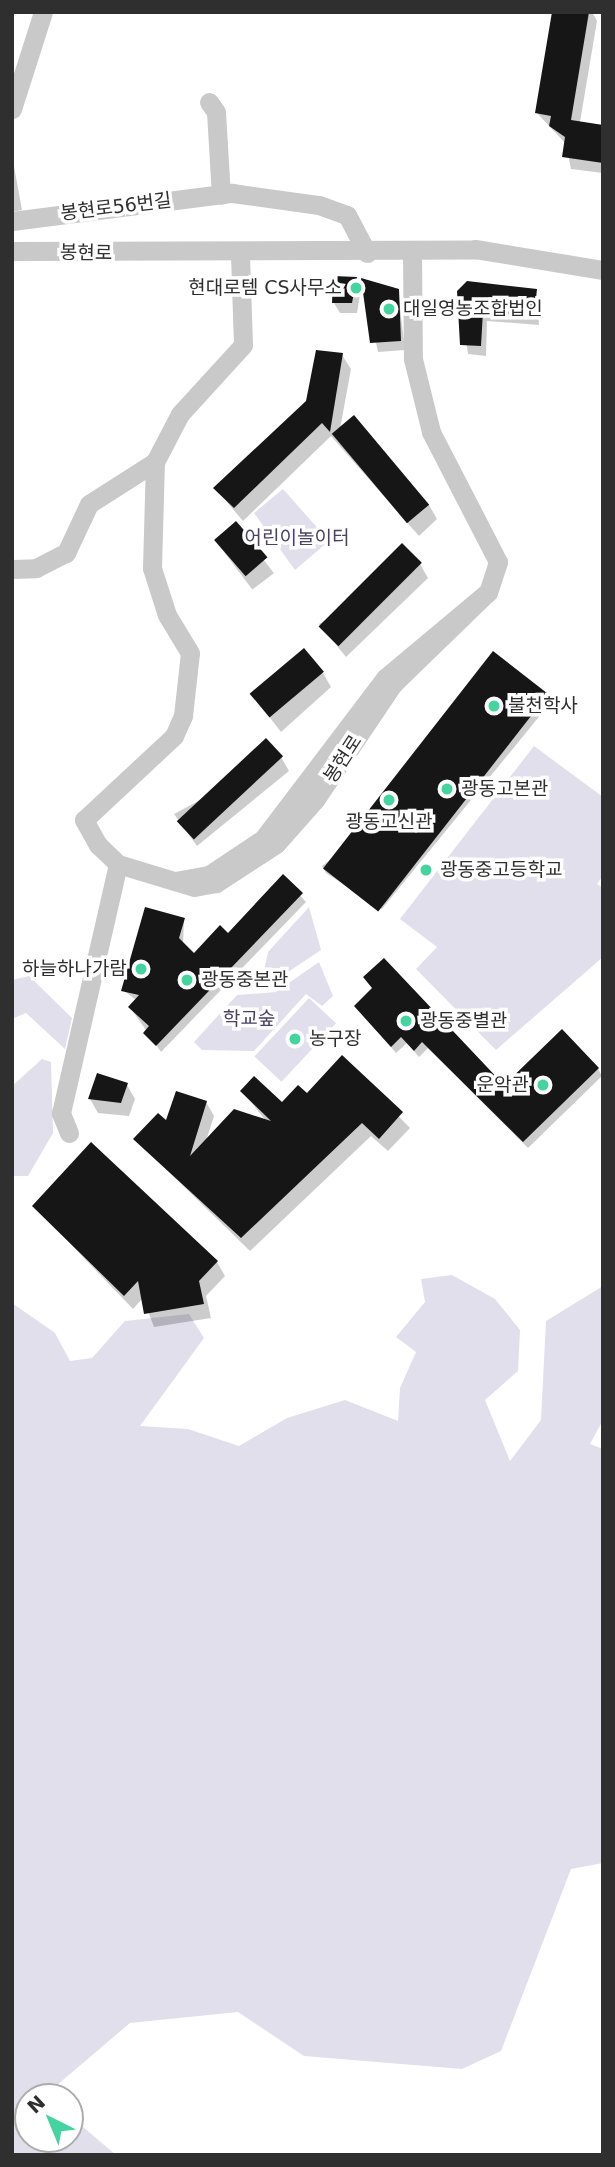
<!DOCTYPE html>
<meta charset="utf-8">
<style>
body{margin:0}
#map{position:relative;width:615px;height:2167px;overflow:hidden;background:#fff;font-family:"DejaVu Sans","Noto Sans KR",sans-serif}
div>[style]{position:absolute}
.green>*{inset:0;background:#e1dfeb;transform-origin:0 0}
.shadow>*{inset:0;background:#0003;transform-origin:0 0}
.building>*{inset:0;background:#161616;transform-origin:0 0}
.minor>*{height:19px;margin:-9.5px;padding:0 9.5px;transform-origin:9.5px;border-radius:9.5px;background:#c9c9c9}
.dots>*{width:19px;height:19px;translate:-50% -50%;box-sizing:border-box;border:4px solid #fff;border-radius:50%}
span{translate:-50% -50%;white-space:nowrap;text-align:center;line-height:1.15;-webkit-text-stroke:7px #fff;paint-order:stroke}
.street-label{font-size:19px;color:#2f2f2f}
.poi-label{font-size:19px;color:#2f2f2f}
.right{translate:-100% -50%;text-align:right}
.left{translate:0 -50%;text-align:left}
.park-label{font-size:19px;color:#4a4167}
.frame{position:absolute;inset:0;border:14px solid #2f2f2f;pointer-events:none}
.north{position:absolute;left:14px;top:2083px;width:70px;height:70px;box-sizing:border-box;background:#fff;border:2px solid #acacac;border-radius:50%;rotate:317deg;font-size:19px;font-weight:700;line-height:28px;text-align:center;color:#2f2f2f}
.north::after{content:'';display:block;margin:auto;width:24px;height:32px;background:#44d4a0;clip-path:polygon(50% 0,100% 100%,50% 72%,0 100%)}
</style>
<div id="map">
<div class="green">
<div style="clip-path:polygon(283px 489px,329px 541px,295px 570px,254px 513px)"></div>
<div style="clip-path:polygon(534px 746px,603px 797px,603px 876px,597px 884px,603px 888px,603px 957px,496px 1050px,416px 969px,437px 947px,400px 919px)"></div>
<div style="clip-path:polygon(309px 907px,321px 950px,288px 972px,264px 971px,268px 952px)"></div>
<div style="clip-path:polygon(319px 962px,333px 996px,322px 1006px,306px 994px,254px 1051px,202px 1050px,194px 1042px,237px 995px,276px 992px)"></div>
<div style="clip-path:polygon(29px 976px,72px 1018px,65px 1049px,26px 1013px,12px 1019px,12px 980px)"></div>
<div style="left:309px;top:998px;width:37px;height:80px;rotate:43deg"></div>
<div style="clip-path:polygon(42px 1059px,51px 1062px,53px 1133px,28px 1176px,12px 1176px,12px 1086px)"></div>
<div style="clip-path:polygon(452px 1275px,495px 1299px,520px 1330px,518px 1371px,485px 1400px,510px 1461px,541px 1420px,546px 1321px,603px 1286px,603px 1420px,590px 1444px,603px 1449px,603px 1863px,571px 1869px,501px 2051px,462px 2069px,304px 2056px,238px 2012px,130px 2023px,43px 2097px,28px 2097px,28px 2139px,70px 2139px,70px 2116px,116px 2155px,12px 2155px,12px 1303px,55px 1333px,70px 1361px,92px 1358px,125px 1321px,189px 1314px,204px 1338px,140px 1426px,188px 1429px,239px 1446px,287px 1418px,345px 1400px,398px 1421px,400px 1388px,416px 1352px,396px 1337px,425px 1302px,421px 1279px)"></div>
</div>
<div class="shadow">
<div style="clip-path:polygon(554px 12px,592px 12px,597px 21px,580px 122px,603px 125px,603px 173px,571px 169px,566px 144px,537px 113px)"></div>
<div style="clip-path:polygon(13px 161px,22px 210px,12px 212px,12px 162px)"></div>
<div style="clip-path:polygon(355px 279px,361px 289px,357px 313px,340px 313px,334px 303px)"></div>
<div style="clip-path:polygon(363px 280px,398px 291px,405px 350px,378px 352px)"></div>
<div style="clip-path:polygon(459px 291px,536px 291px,539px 325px,487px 321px,486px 356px,468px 354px)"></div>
<div style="clip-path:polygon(342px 355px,351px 369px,340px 429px,353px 417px,429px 505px,437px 519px,419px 536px,331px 436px,243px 521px,215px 488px,307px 402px)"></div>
<div style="left:236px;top:523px;width:63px;height:27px;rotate:53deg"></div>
<div style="clip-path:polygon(420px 564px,428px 578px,346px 657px,319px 624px)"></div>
<div style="clip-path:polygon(323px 673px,331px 687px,281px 732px,254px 697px)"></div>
<div style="clip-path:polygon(546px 695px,551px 702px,382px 909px,326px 873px,322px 866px)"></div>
<div style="clip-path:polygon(281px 757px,289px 771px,197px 846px,174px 814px)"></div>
<div style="clip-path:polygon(284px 877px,306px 902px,161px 1052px,130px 1007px,136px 1000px,123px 990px,184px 920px,183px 945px,194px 956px,228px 935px)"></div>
<div style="clip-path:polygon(373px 989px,504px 1087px,598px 1069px,602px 1076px,528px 1148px,428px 1048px,419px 1057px,407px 1043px,396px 1053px,356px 1006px)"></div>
<div style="clip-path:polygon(342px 1058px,410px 1128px,388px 1151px,371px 1136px,250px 1251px,136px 1140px,206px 1102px,214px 1116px,206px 1141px,267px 1122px,242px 1091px,282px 1105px,307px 1096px)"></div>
<div style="clip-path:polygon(127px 1085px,135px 1099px,129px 1116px,98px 1113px,90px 1099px)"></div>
<div style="clip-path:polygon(34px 1206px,217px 1262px,225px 1276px,206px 1296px,211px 1318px,154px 1327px,143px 1298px,133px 1309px)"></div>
</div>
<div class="building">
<div style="clip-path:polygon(552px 12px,589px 12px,571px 120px,603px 125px,603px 163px,562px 157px,565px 137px,549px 126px,551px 116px,535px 113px)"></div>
<div style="clip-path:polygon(333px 276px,357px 277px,352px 303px,332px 303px)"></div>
<div style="clip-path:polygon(361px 278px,399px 289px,401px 341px,370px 343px)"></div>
<div style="clip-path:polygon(467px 281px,537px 289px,534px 316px,483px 311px,481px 346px,460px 345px,457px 291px)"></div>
<div style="clip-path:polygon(316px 350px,343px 353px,330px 432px,322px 423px,234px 508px,213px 488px,306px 401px)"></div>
<div style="left:354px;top:415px;width:117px;height:29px;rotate:50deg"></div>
<div style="left:236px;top:521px;width:48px;height:29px;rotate:49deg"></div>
<div style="left:402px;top:543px;width:28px;height:118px;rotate:45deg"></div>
<div style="left:304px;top:648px;width:31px;height:71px;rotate:50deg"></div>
<div style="left:493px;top:651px;width:70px;height:276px;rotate:38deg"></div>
<div style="left:266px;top:738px;width:25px;height:122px;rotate:47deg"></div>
<div style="clip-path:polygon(283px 874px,303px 893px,156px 1046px,143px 1033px,149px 1026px,128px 1007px,139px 995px,121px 991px,145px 907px,185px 918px,179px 938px,194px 953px,220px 925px,228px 933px)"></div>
<div style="clip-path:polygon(384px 958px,504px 1085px,562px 1029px,599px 1068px,523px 1142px,422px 1042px,414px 1051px,401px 1037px,391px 1047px,354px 1006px,372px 988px,363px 977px)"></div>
<div style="clip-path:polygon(342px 1055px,403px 1112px,379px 1139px,362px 1123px,241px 1238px,133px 1139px,158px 1113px,166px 1120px,176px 1091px,207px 1101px,190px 1156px,234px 1109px,271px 1121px,240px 1091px,254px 1076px,282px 1102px,298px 1085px,307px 1093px)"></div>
<div style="clip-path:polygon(97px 1073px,128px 1083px,121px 1103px,88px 1099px)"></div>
<div style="clip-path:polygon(91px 1142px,218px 1261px,199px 1281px,204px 1304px,144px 1314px,138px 1281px,124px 1296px,32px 1206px)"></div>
</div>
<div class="minor">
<div style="left:209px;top:102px;width:12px;rotate:55deg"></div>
<div style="left:216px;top:112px;width:83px;rotate:86.6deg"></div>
<div style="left:12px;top:109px;width:102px;rotate:-72.3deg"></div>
<div style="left:12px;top:221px;width:222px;rotate:-7.3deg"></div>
<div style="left:232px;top:193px;width:88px;rotate:7.9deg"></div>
<div style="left:319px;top:205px;width:30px;rotate:20deg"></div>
<div style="left:347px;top:215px;width:43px;rotate:62.2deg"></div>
<div style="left:12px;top:251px;width:463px;rotate:-0.2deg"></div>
<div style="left:475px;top:249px;width:130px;rotate:9.3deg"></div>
<div style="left:412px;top:252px;width:107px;rotate:89.5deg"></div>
<div style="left:413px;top:359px;width:75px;rotate:76.1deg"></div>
<div style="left:431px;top:432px;width:146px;rotate:62.7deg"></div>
<div style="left:498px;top:562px;width:32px;rotate:108deg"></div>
<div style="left:12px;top:569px;width:24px;rotate:-2deg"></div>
<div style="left:36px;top:568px;width:34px;rotate:-27deg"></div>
<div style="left:66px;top:553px;width:54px;rotate:-64.9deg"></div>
<div style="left:89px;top:504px;width:78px;rotate:-32.5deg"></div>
<div style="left:175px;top:881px;width:35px;rotate:-10deg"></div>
<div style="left:209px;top:875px;width:65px;rotate:-33.7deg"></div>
<div style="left:263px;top:839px;width:202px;rotate:-52.8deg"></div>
<div style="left:385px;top:678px;width:134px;rotate:-39.9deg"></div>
<div style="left:488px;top:592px;width:132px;rotate:135.9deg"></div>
<div style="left:393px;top:684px;width:140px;rotate:123.9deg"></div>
<div style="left:315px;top:800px;width:59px;rotate:131.6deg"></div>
<div style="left:276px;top:844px;width:72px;rotate:147deg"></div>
<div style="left:216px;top:883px;width:22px;rotate:170deg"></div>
<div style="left:194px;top:887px;width:79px;rotate:-163.2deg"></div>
<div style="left:118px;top:864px;width:28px;rotate:-136deg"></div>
<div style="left:98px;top:845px;width:29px;rotate:-119deg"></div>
<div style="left:84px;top:820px;width:123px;rotate:-43deg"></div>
<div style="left:174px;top:736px;width:22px;rotate:-66deg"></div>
<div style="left:183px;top:716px;width:63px;rotate:-83.7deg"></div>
<div style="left:190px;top:653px;width:44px;rotate:-121.2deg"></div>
<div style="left:167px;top:615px;width:49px;rotate:-107.7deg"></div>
<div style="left:152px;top:568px;width:106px;rotate:-88.4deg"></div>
<div style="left:155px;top:462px;width:54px;rotate:-62.5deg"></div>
<div style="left:180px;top:414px;width:93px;rotate:-47.6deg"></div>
<div style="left:243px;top:345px;width:91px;rotate:-91.9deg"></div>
<div style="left:69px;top:1133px;width:22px;rotate:-112deg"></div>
<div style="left:61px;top:1113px;width:255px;rotate:-77.1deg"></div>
</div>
<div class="dots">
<div style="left:356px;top:288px;background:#44d4a0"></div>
<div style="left:389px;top:309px;background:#44d4a0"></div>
<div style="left:494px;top:706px;background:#44d4a0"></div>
<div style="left:447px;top:789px;background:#44d4a0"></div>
<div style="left:389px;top:800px;background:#44d4a0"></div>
<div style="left:426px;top:870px;background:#44d4a0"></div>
<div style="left:141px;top:969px;background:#44d4a0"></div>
<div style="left:187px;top:980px;background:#44d4a0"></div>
<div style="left:406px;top:1021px;background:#44d4a0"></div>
<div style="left:295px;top:1039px;background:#44d4a0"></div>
<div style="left:543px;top:1085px;background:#44d4a0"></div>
</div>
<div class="street-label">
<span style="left:116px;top:207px;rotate:-7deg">봉현로56번길</span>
<span style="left:86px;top:253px;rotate:1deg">봉현로</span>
<span style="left:343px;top:759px;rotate:-57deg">봉현로</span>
</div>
<div class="poi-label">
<span class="right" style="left:342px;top:288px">현대로템 CS사무소</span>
<span class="left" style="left:403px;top:309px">대일영농조합법인</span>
<span class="left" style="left:508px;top:706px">불천학사</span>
<span class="left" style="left:461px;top:789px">광동고본관</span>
<span style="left:389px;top:822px">광동고신관</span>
<span class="left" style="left:440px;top:870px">광동중고등학교</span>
<span class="right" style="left:127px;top:969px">하늘하나가람</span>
<span class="left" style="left:201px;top:980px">광동중본관</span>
<span class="left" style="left:420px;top:1021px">광동중별관</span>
<span class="left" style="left:309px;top:1039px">농구장</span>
<span class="right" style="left:529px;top:1085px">운악관</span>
</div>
<div class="park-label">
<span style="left:297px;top:538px">어린이놀이터</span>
<span style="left:249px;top:1019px">학교숲</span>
</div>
<div class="frame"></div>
<div class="north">N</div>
</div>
